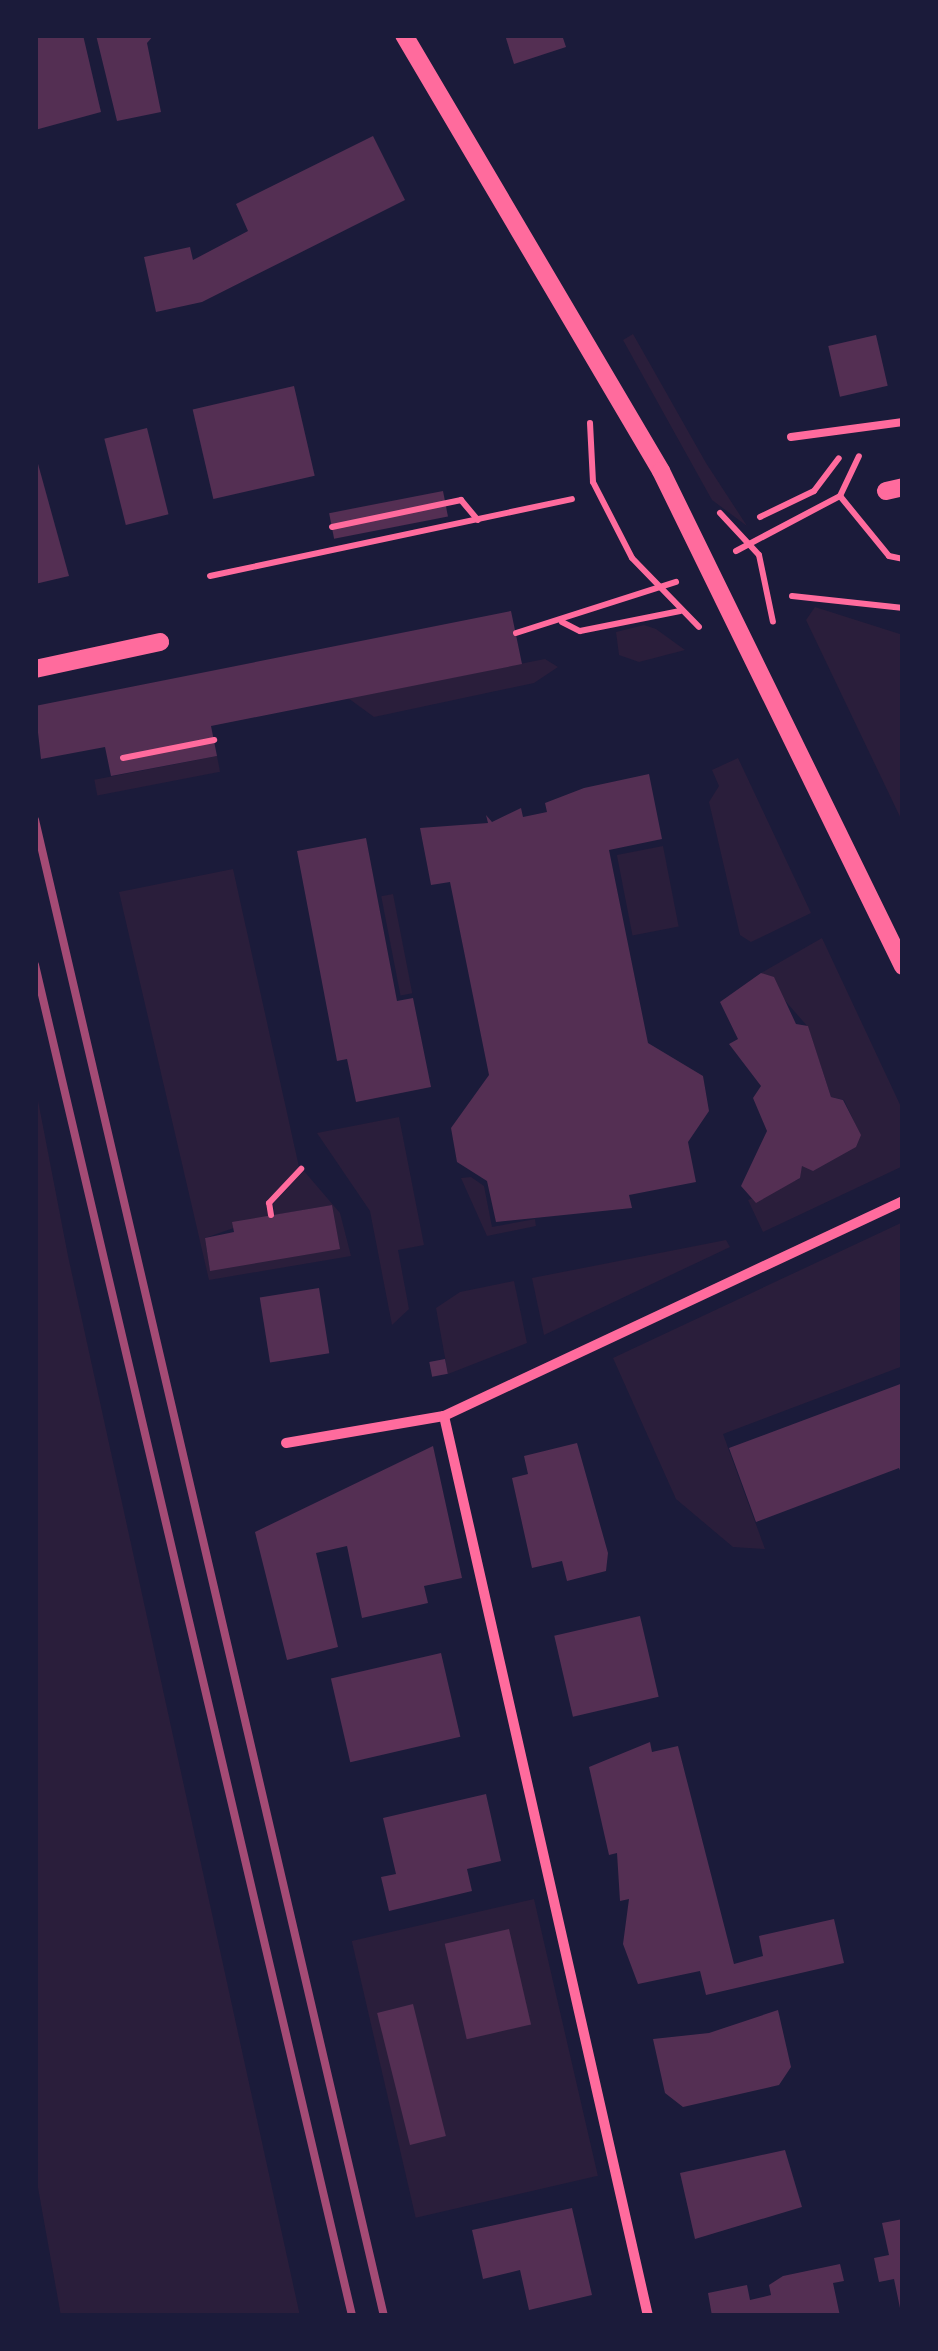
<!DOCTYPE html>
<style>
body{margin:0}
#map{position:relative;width:938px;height:2351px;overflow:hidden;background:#1b1b3a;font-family:"DM Sans",sans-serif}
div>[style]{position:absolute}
.green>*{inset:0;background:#2a1e3b;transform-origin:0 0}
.building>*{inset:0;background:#542f53;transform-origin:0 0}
.path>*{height:6px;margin:-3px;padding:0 3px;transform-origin:3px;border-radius:3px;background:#ff6b9d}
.service>*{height:8px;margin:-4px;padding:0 4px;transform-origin:4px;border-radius:4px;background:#ff6b9d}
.minor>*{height:10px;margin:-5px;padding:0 5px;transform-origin:5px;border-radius:5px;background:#ff6b9d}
.tertiary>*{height:18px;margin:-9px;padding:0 9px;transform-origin:9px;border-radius:9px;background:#ff6b9d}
.rail>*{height:8px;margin:-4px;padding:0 4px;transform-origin:4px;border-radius:4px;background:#a44b75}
span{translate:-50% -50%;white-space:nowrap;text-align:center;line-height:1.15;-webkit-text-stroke:9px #1b1b3a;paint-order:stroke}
.frame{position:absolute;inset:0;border:38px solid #1b1b3a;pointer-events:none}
</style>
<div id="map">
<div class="green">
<div style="clip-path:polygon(633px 334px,706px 463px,747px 526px,712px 500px,623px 340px)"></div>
<div style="clip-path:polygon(815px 607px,903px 635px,903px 823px,806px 620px)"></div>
<div style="clip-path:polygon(644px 625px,656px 629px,685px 650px,639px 662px,619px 655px,616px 632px)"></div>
<div style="clip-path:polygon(545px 659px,558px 667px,534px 683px,374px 717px,348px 698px)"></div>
<div style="left:217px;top:756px;width:16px;height:125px;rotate:79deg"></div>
<div style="clip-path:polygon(738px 758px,811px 913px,751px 942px,740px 935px,709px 802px,719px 786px,712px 770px)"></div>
<div style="left:663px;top:846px;width:82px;height:47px;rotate:79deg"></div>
<div style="clip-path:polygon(233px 869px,299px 1167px,266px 1202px,268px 1216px,205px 1238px,210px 1270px,332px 1205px,275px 1215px,273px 1204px,304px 1171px,340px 1213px,351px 1256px,209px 1280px,119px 892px)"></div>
<div style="left:393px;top:894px;width:101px;height:12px;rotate:79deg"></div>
<div style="clip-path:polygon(822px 938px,903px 1111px,903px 1166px,763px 1232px,748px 1200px,799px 1179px,802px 1166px,860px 1135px,844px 1100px,831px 1097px,808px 1027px,761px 973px)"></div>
<div style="clip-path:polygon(35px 1085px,68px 1256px,300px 2316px,61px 2316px,35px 2171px)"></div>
<div style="clip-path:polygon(399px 1117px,424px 1245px,398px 1250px,409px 1309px,392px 1325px,370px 1211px,317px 1133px)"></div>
<div style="clip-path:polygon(471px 1177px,484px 1186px,492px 1227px,535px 1219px,536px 1226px,487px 1236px,461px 1178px)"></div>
<div style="clip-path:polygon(903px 1222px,903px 1366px,723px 1434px,765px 1549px,733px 1547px,676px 1499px,613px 1358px)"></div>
<div style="clip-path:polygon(726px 1240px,730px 1247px,544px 1335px,532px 1278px)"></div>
<div style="clip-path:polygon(514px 1281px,527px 1343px,448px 1374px,436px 1308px,460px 1292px)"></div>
<div style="left:534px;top:1899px;width:284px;height:187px;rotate:77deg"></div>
</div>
<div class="building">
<div style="clip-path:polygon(35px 35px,83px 35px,101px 112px,35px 130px)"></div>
<div style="clip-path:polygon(96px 35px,154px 35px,147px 43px,161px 112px,117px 121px)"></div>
<div style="clip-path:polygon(505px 35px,562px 35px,566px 47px,514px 64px)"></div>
<div style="clip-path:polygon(373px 136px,405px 200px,202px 302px,156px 312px,144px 257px,190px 247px,193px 260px,248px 231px,236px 204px)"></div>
<div style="left:876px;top:335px;width:52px;height:49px;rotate:77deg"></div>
<div style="left:294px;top:386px;width:92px;height:104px;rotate:77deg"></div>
<div style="left:147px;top:428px;width:89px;height:44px;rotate:76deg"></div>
<div style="clip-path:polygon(35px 453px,69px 576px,35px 584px)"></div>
<div style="left:443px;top:491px;width:26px;height:116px;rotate:79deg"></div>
<div style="clip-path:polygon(511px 611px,522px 664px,211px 726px,217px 756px,111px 776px,105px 747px,41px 759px,35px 706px)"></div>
<div style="clip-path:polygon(649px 774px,662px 839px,609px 850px,648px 1043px,703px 1076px,709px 1111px,688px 1142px,696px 1182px,629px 1195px,632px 1208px,496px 1222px,487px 1181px,457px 1162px,451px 1128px,489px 1075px,450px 882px,431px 885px,420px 828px,488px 823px,486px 815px,492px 822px,521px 808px,523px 817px,547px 812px,545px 803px,584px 788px)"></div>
<div style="clip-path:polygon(366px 838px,397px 1001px,413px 998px,431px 1087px,356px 1102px,347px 1059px,337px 1061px,297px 851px)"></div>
<div style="clip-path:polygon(761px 973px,774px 977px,796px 1024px,808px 1026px,831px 1097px,843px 1100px,861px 1135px,856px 1147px,813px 1171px,802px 1166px,800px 1178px,756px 1203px,741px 1186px,767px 1131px,753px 1098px,761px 1086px,729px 1044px,738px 1039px,720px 1002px)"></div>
<div style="clip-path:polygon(332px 1205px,340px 1249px,210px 1271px,205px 1238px,234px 1232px,232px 1222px)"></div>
<div style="left:319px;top:1288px;width:66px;height:60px;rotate:81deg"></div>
<div style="left:445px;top:1359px;width:15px;height:16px;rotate:79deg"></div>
<div style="clip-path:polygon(903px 1383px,903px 1477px,899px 1468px,756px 1522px,729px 1448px)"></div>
<div style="clip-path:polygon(577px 1443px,608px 1553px,606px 1571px,567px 1581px,562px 1561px,532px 1568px,512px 1478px,528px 1474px,524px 1456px)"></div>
<div style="clip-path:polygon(433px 1446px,462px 1578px,424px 1586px,428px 1603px,362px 1618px,347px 1546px,316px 1553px,338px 1647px,287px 1660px,255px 1532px)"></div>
<div style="left:640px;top:1616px;width:83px;height:88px;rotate:77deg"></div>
<div style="left:441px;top:1653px;width:86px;height:113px;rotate:77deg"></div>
<div style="clip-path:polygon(650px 1742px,652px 1752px,678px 1746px,734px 1964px,763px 1956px,759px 1936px,834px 1919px,844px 1963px,706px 1995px,700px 1971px,638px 1984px,623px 1944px,629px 1899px,620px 1901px,617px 1853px,609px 1855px,589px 1767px)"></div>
<div style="clip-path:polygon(486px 1794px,501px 1861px,467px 1869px,472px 1891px,389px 1911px,381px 1877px,396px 1874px,383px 1818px)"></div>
<div style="left:509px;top:1929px;width:98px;height:66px;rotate:77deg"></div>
<div style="left:413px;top:2004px;width:136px;height:37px;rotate:76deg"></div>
<div style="clip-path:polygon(778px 2010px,791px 2067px,779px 2085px,683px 2107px,665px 2093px,653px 2039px,709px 2033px)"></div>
<div style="clip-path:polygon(785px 2150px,802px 2207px,695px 2239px,680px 2173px)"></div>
<div style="clip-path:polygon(572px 2208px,592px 2295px,529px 2310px,520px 2270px,483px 2279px,472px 2230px)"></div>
<div style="clip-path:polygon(903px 2219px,903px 2313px,901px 2313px,894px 2279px,879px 2282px,874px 2258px,889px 2255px,882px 2223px)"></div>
<div style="clip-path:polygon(840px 2264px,844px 2281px,833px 2283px,840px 2316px,712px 2316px,708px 2293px,747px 2285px,750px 2300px,771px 2295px,769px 2285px,783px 2276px)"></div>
</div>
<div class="path">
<div style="left:590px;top:423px;width:59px;rotate:87.1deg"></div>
<div style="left:593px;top:482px;width:85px;rotate:62.8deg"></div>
<div style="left:632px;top:558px;width:96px;rotate:45.8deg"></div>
<div style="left:840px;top:496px;width:77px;rotate:50.8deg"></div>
<div style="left:889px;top:556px;width:14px;rotate:12deg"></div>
<div style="left:720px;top:513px;width:57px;rotate:47.1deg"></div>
<div style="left:759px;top:555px;width:68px;rotate:78.2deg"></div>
<div style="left:760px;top:517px;width:60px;rotate:-25.7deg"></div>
<div style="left:814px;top:491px;width:41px;rotate:-52.9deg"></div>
<div style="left:332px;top:527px;width:132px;rotate:-11.8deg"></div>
<div style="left:461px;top:500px;width:26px;rotate:50deg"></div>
<div style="left:736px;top:551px;width:118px;rotate:-27.9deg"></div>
<div style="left:840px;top:496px;width:44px;rotate:-64.6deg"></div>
<div style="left:210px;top:576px;width:370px;rotate:-12deg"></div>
<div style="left:792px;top:596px;width:112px;rotate:6.2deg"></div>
<div style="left:562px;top:622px;width:20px;rotate:27deg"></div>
<div style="left:580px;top:631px;width:102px;rotate:-11.3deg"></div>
<div style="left:516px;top:633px;width:168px;rotate:-17.7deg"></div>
<div style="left:123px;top:758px;width:93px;rotate:-11.2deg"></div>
<div style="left:271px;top:1215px;width:12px;rotate:-99deg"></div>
<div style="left:269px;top:1203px;width:47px;rotate:-46.7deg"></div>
</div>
<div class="service">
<div style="left:791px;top:437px;width:113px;rotate:-7.6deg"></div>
</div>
<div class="minor">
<div style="left:444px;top:1416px;width:923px;rotate:77.23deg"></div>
<div style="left:286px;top:1443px;width:160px;rotate:-9.7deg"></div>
<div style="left:444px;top:1416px;width:507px;rotate:-25.1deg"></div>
</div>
<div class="tertiary">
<div style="left:404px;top:35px;width:506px;rotate:59.48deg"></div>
<div style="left:661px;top:471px;width:551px;rotate:63.95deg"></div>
<div style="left:886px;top:491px;width:17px;rotate:-13deg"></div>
<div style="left:35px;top:669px;width:128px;rotate:-12.2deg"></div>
</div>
<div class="rail">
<div style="left:35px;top:820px;width:1536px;rotate:76.87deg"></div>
<div style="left:35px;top:965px;width:1388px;rotate:76.79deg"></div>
</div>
<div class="frame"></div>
</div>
